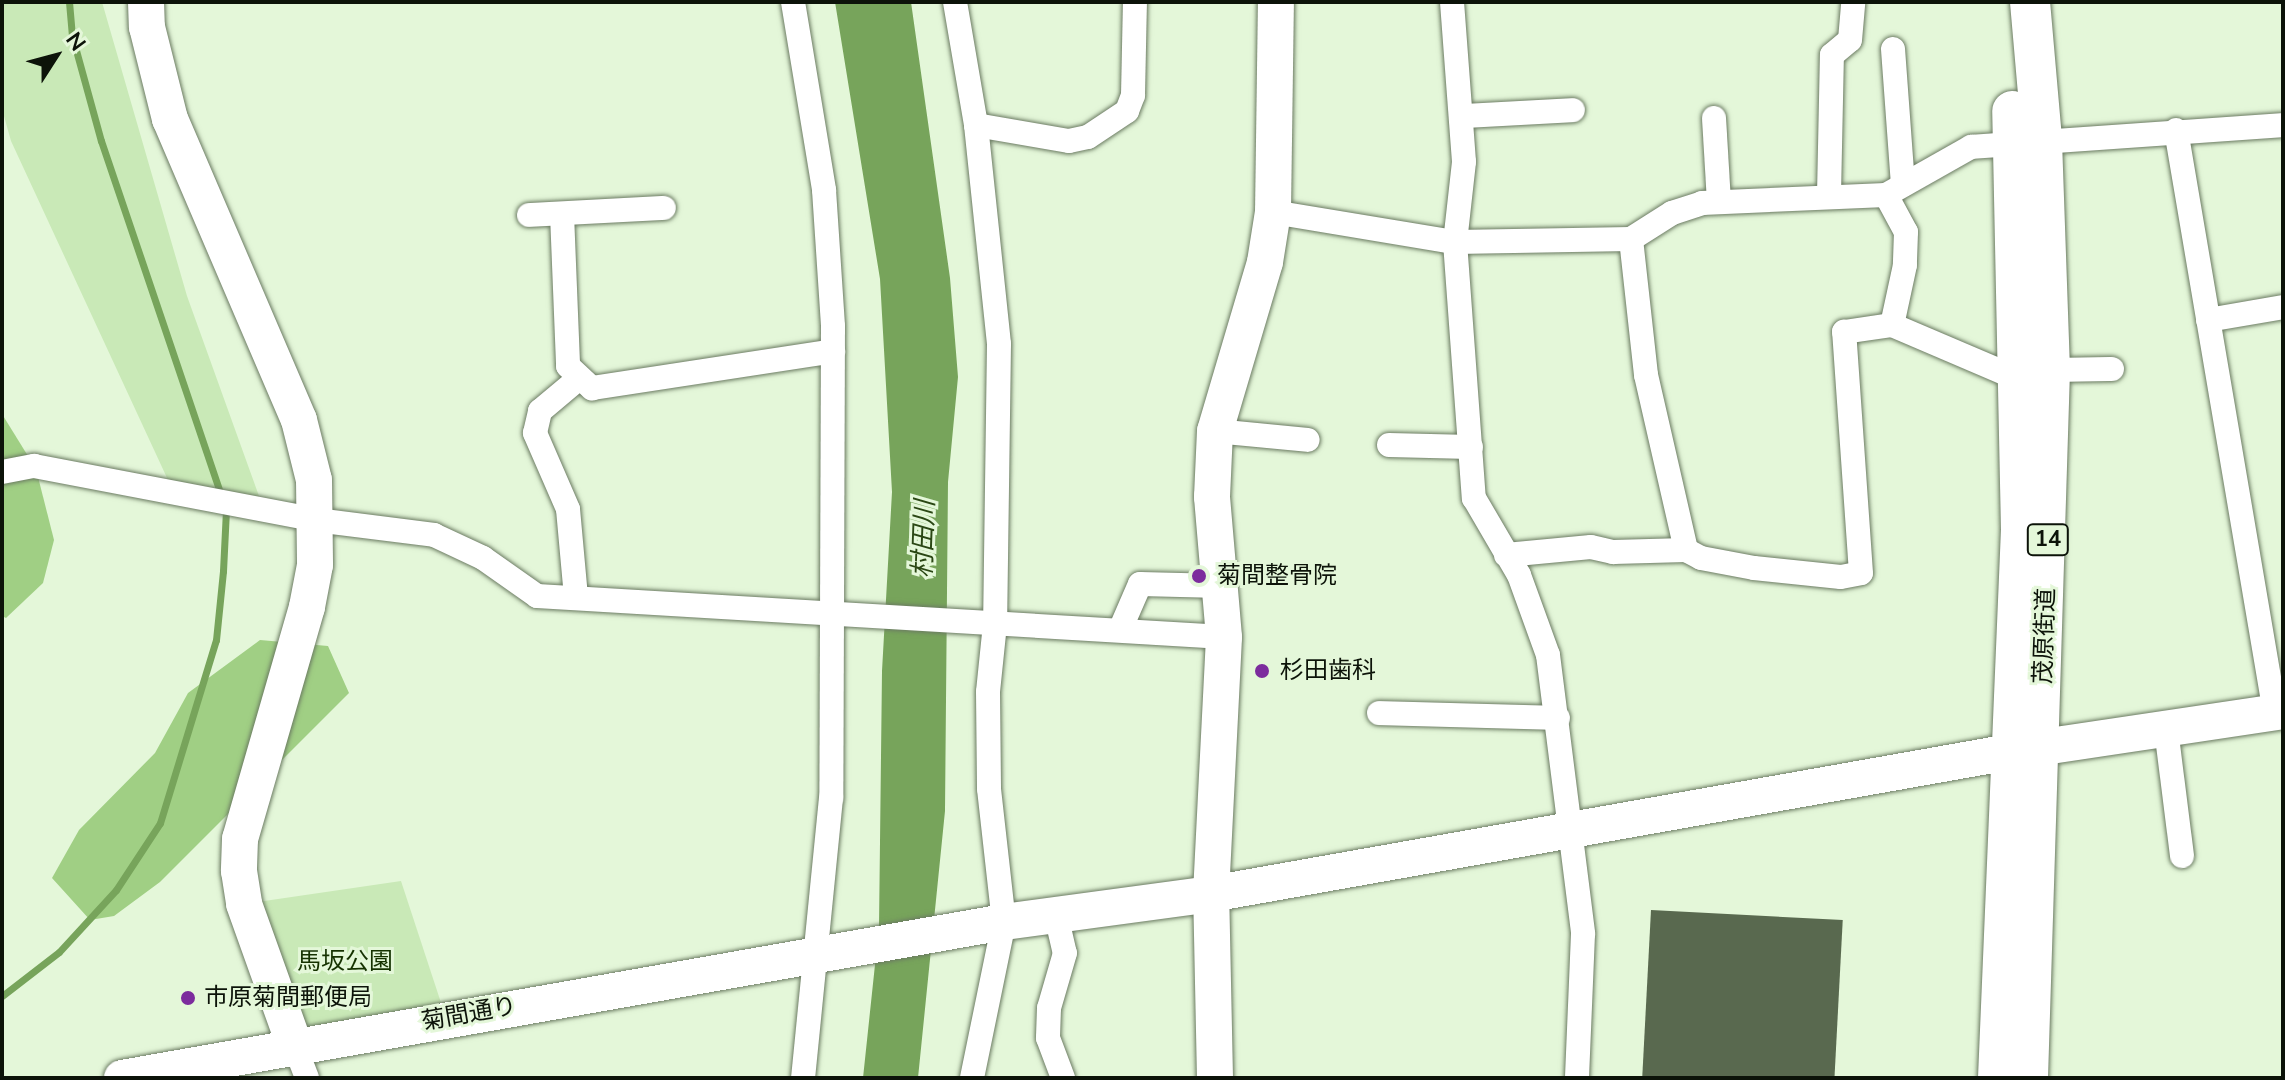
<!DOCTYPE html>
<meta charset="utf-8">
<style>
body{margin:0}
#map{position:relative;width:2285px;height:1080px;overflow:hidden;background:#e4f7d9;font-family:"Nunito Sans","Noto Sans JP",sans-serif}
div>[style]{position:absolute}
.green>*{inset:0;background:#c9e9b7}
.forest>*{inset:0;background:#a0cf84}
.water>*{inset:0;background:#77a45b}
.stream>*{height:7px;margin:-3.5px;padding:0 3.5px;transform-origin:3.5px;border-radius:3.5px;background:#77a45b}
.building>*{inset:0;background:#59694f;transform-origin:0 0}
.roads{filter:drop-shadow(0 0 2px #6b7b62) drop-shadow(0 0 2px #6b7b62)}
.street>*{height:24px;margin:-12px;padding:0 12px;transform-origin:12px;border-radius:12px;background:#fff}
.secondary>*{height:36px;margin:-18px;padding:0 18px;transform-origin:18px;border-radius:18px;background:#fff}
.primary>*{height:40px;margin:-20px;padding:0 20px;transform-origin:20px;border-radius:20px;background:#fff}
.dots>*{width:22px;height:22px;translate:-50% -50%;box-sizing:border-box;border:4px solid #e4f7d9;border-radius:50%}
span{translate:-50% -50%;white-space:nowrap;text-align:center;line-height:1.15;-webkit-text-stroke:6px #e4f7d9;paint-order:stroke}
.shield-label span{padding:2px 6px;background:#e4f7d9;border:2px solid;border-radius:6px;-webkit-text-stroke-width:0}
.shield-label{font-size:22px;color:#0c1309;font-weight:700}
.poi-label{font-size:24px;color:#0c1309}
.left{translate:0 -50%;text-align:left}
.street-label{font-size:24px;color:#0c1309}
.park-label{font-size:24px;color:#153200}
.water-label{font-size:26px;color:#2a4714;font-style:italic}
.frame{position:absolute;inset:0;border:4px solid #0c1309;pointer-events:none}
.north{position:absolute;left:16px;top:16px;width:80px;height:80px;-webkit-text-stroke:6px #e4f7d9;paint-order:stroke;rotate:54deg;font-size:22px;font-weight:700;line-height:32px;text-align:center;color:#0c1309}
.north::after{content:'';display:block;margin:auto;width:28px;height:36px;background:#0c1309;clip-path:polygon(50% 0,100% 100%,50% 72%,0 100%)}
</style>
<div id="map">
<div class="green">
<div style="clip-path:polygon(2px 2px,102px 2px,187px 296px,264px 510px,174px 493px,11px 141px,2px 109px)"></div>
<div style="clip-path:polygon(401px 881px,446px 1018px,294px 1044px,244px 904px)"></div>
</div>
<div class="forest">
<div style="clip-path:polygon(2px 414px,36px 469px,54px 540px,43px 583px,6px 618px,2px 616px)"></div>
<div style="clip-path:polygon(260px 640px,328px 646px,349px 693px,160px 882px,114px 916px,90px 920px,52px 878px,79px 830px,155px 753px,188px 693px)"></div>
</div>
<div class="water">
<div style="clip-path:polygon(835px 2px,911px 2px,950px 278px,958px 377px,948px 482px,945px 811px,918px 1078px,863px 1078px,879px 927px,882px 671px,892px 492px,880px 279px)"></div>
</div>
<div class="stream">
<div style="left:2px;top:996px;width:72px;rotate:-37.7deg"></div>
<div style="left:59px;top:952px;width:84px;rotate:-47.4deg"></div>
<div style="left:116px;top:890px;width:80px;rotate:-56.7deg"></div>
<div style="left:160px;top:823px;width:191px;rotate:-73deg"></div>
<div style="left:216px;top:640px;width:69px;rotate:-84.2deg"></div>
<div style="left:223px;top:571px;width:61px;rotate:-87.2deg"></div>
<div style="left:226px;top:510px;width:390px;rotate:-108.7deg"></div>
<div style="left:101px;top:141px;width:109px;rotate:-105.4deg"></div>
<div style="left:72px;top:36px;width:34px;rotate:-95deg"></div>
</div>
<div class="building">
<div style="left:1651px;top:910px;width:192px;height:168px;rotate:3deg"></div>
</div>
<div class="roads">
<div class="street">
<div style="left:793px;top:2px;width:191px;rotate:80.6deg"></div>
<div style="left:824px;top:190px;width:136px;rotate:86.2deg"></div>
<div style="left:833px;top:326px;width:472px;rotate:90.2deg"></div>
<div style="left:831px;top:798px;width:281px;rotate:95.7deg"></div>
<div style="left:955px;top:2px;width:125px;rotate:80.3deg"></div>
<div style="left:976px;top:125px;width:220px;rotate:84deg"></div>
<div style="left:999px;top:344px;width:280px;rotate:90.8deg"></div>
<div style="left:995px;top:624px;width:68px;rotate:95.9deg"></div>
<div style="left:988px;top:692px;width:97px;rotate:89.4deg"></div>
<div style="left:989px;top:789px;width:134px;rotate:83.6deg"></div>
<div style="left:1004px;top:922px;width:159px;rotate:101.6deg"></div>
<div style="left:1452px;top:2px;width:160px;rotate:85.7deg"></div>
<div style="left:1464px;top:162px;width:81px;rotate:96.4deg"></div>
<div style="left:1455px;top:242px;width:257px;rotate:85.8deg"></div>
<div style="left:1474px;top:498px;width:89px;rotate:59.7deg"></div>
<div style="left:1519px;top:575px;width:85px;rotate:70.1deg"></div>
<div style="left:1548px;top:655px;width:281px;rotate:82.8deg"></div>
<div style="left:1583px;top:934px;width:144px;rotate:92.4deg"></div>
<div style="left:1893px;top:49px;width:136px;rotate:85.8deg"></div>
<div style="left:1463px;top:116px;width:110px;rotate:-3.1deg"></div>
<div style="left:1714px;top:118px;width:84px;rotate:86.6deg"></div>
<div style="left:976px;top:125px;width:94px;rotate:9.8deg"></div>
<div style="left:1069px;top:141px;width:19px;rotate:-12deg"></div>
<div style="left:1088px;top:137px;width:47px;rotate:-33.7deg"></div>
<div style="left:1127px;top:111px;width:17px;rotate:-69deg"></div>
<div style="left:1133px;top:95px;width:93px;rotate:-88.8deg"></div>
<div style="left:2176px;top:130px;width:591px;rotate:80.36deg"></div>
<div style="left:1829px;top:195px;width:140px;rotate:-88.8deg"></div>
<div style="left:1832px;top:55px;width:23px;rotate:-40deg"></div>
<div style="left:1850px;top:40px;width:38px;rotate:-85deg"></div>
<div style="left:1886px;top:195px;width:42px;rotate:61.6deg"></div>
<div style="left:1906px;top:232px;width:33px;rotate:92deg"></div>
<div style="left:1905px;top:265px;width:61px;rotate:102.2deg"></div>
<div style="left:1273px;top:212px;width:184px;rotate:9.4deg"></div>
<div style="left:1455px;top:242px;width:176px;rotate:-1deg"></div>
<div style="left:1631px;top:239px;width:49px;rotate:-32.4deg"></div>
<div style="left:1672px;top:213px;width:32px;rotate:-18deg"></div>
<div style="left:1702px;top:203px;width:184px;rotate:-2.5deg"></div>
<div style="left:1886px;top:195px;width:98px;rotate:-29.5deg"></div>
<div style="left:1971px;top:147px;width:313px;rotate:-4deg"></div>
<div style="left:562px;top:214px;width:152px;rotate:87.7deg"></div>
<div style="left:568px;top:366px;width:33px;rotate:43deg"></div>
<div style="left:592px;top:388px;width:244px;rotate:-8.7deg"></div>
<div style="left:529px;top:215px;width:135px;rotate:-3deg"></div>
<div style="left:1631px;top:239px;width:137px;rotate:83.7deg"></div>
<div style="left:1646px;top:375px;width:180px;rotate:77.1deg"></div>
<div style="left:2208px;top:320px;width:76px;rotate:-9.8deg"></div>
<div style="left:2050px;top:370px;width:62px;rotate:-0.9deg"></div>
<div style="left:1215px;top:431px;width:93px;rotate:5.5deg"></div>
<div style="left:1389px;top:445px;width:82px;rotate:1.4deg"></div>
<div style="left:2px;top:472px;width:33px;rotate:-11deg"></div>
<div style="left:34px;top:466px;width:287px;rotate:10.8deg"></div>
<div style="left:316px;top:520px;width:119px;rotate:7.2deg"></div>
<div style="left:434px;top:535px;width:54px;rotate:25.1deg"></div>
<div style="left:483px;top:558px;width:66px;rotate:35.1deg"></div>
<div style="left:537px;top:596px;width:688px;rotate:3.42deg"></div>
<div style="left:1506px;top:555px;width:85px;rotate:-5.4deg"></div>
<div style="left:1591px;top:547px;width:23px;rotate:13deg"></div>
<div style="left:1613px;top:552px;width:73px;rotate:-1.6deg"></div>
<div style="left:1686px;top:550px;width:17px;rotate:28deg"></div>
<div style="left:1701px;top:558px;width:54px;rotate:10.7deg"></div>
<div style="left:1754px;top:568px;width:87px;rotate:5.9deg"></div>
<div style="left:1841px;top:577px;width:20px;rotate:-11deg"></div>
<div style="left:1861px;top:573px;width:242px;rotate:-94deg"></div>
<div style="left:1844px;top:332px;width:49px;rotate:-8.3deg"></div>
<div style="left:1892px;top:325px;width:140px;rotate:23.1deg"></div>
<div style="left:576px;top:597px;width:88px;rotate:-95.2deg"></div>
<div style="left:568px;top:509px;width:83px;rotate:-113.5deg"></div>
<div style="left:535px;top:433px;width:23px;rotate:-77deg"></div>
<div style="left:540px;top:411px;width:48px;rotate:-40deg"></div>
<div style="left:1120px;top:630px;width:50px;rotate:-66.5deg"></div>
<div style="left:1140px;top:584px;width:81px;rotate:1.4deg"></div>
<div style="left:1379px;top:713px;width:179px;rotate:1.6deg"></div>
<div style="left:2166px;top:729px;width:128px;rotate:82.8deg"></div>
<div style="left:1056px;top:915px;width:39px;rotate:77deg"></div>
<div style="left:1065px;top:953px;width:57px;rotate:106.2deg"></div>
<div style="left:1049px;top:1008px;width:30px;rotate:92deg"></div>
<div style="left:1048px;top:1038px;width:43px;rotate:69.4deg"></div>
<div style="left:294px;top:1044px;width:36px;rotate:69deg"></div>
</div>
<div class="secondary">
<div style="left:146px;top:2px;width:25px;rotate:88deg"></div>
<div style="left:147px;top:27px;width:95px;rotate:76deg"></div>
<div style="left:170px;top:119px;width:327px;rotate:66.8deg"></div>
<div style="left:299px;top:420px;width:62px;rotate:76deg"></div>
<div style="left:314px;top:480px;width:85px;rotate:89.3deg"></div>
<div style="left:315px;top:565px;width:43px;rotate:100.8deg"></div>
<div style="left:307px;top:607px;width:241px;rotate:106.1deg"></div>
<div style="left:240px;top:839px;width:32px;rotate:92deg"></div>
<div style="left:239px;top:871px;width:33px;rotate:81deg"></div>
<div style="left:244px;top:904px;width:149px;rotate:70.3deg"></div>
<div style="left:122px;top:1078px;width:896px;rotate:-10.03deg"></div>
<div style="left:1004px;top:922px;width:209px;rotate:-7.7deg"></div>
<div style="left:1211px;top:894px;width:812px;rotate:-10.08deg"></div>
<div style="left:2010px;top:752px;width:276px;rotate:-8.5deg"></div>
<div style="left:1215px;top:1078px;width:184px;rotate:-91.2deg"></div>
<div style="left:1211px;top:894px;width:257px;rotate:-87.1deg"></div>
<div style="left:1224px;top:637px;width:141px;rotate:-94.9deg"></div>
<div style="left:1212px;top:497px;width:66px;rotate:-87.4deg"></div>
<div style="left:1215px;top:431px;width:176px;rotate:-73.5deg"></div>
<div style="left:1265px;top:262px;width:51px;rotate:-80.9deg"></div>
<div style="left:1273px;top:212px;width:210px;rotate:-89.2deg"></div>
</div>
<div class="primary">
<div style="left:1998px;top:1078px;width:548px;rotate:-87.6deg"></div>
<div style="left:2021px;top:530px;width:419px;rotate:-91.2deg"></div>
<div style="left:2028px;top:1078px;width:708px;rotate:-88.22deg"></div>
<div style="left:2050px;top:370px;width:231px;rotate:-92deg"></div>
<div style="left:2042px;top:139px;width:138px;rotate:-95deg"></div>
</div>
</div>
<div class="dots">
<div style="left:1199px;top:576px;background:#7c2c9d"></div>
<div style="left:1262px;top:671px;background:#7c2c9d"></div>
<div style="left:188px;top:998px;background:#7c2c9d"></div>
</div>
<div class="shield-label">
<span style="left:2048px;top:540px">14</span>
</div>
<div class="poi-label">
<span class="left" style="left:1217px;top:576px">菊間整骨院</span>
<span class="left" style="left:1280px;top:671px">杉田歯科</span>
<span class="left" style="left:204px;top:998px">市原菊間郵便局</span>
</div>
<div class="street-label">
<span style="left:2045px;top:636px;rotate:-88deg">茂原街道</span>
<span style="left:469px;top:1014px;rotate:-10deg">菊間通り</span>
</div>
<div class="park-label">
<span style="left:345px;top:962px">馬坂公園</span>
</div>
<div class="water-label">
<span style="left:924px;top:539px;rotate:-88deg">村田川</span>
</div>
<div class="frame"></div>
<div class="north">N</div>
</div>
